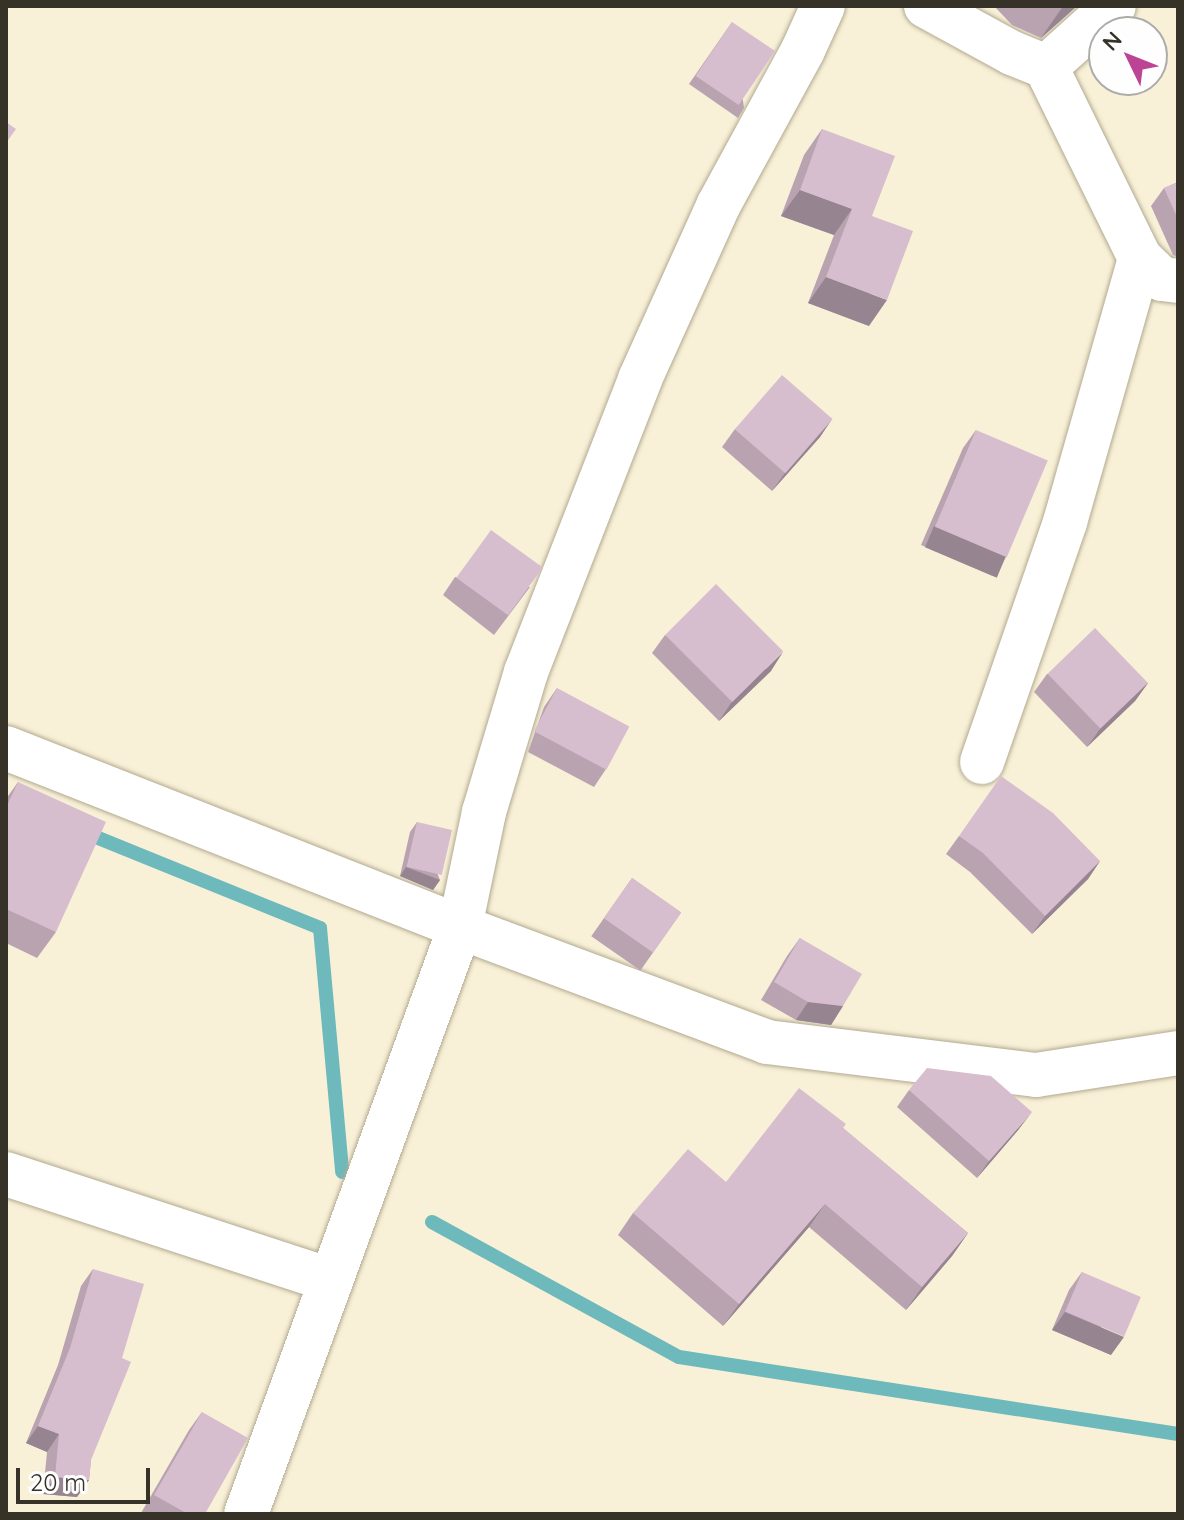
<!DOCTYPE html>
<style>
body{margin:0}
#map{position:relative;width:1184px;height:1520px;overflow:hidden;background:#f9f1d7;font-family:Quicksand,sans-serif}
div>[style]{position:absolute}
.stream>*{height:14px;margin:-7px;padding:0 7px;transform-origin:7px;border-radius:7px;background:#6eb9bc}
.roads{filter:drop-shadow(0 0 2px #b1a990) drop-shadow(0 0 2px #b1a990)}
.minor>*{height:44px;margin:-22px;padding:0 22px;transform-origin:22px;border-radius:22px;background:#fff}
.tertiary>*{height:44px;margin:-22px;padding:0 22px;transform-origin:22px;border-radius:22px;background:#fff}
.wall>*{inset:0;background:#b9a3b1;transform-origin:0 0}
.shaded-wall>*{inset:0;background:#968590;transform-origin:0 0}
.building>*{inset:0;background:#d7bece;transform-origin:0 0}
span{translate:-50% -50%;white-space:nowrap;text-align:center;line-height:1.15;-webkit-text-stroke:6px #fefefe;paint-order:stroke}
.frame{position:absolute;inset:0;border:8px solid #363228;pointer-events:none}
.north{position:absolute;left:1088px;top:16px;width:80px;height:80px;box-sizing:border-box;background:#fefefe;border:2px solid #aeaca8;border-radius:50%;rotate:313deg;font-size:22px;font-weight:700;line-height:32px;text-align:center;color:#363228}
.north::after{content:'';display:block;margin:auto;width:28px;height:36px;background:#bd4395;clip-path:polygon(50% 0,100% 100%,50% 72%,0 100%)}
.scale{position:absolute;left:16px;top:1468px;width:134px;height:36px;box-sizing:border-box;border:4px solid #363228;border-top:0;padding-left:10px;font-size:24px;line-height:28px;white-space:nowrap;color:#363228;-webkit-text-stroke:6px #fefefe;paint-order:stroke}
</style>
<div id="map">
<div class="stream">
<div style="left:81px;top:831px;width:258px;rotate:22.1deg"></div>
<div style="left:320px;top:928px;width:245px;rotate:84.8deg"></div>
<div style="left:432px;top:1222px;width:281px;rotate:28.7deg"></div>
<div style="left:679px;top:1357px;width:505px;rotate:8.77deg"></div>
</div>
<div class="roads">
<div class="minor">
<div style="left:926px;top:6px;width:98px;rotate:28.7deg"></div>
<div style="left:1012px;top:53px;width:37px;rotate:22deg"></div>
<div style="left:1046px;top:67px;width:213px;rotate:63.8deg"></div>
<div style="left:1140px;top:258px;width:30px;rotate:44deg"></div>
<div style="left:1162px;top:279px;width:16px;rotate:7deg"></div>
<div style="left:1046px;top:67px;width:91px;rotate:-41.9deg"></div>
<div style="left:6px;top:748px;width:488px;rotate:21.5deg"></div>
<div style="left:460px;top:927px;width:117px;rotate:-78.2deg"></div>
<div style="left:484px;top:812px;width:146px;rotate:-73.3deg"></div>
<div style="left:526px;top:672px;width:314px;rotate:-68.7deg"></div>
<div style="left:640px;top:379px;width:190px;rotate:-65.7deg"></div>
<div style="left:718px;top:206px;width:178px;rotate:-61.4deg"></div>
<div style="left:803px;top:50px;width:48px;rotate:-65.6deg"></div>
<div style="left:982px;top:762px;width:254px;rotate:-70.9deg"></div>
<div style="left:1065px;top:522px;width:274px;rotate:-74.1deg"></div>
<div style="left:6px;top:1174px;width:342px;rotate:18.1deg"></div>
</div>
<div class="tertiary">
<div style="left:246px;top:1514px;width:625px;rotate:-69.97deg"></div>
<div style="left:460px;top:927px;width:328px;rotate:20.5deg"></div>
<div style="left:767px;top:1042px;width:271px;rotate:7deg"></div>
<div style="left:1036px;top:1075px;width:144px;rotate:-8.8deg"></div>
</div>
</div>
<div class="wall">
<div style="clip-path:polygon(994px 6px,1077px 6px,1041px 38px,1012px 25px)"></div>
<div style="clip-path:polygon(732px 22px,744px 108px,738px 118px,689px 84px)"></div>
<div style="clip-path:polygon(822px 129px,872px 216px,869px 326px,808px 303px,834px 235px,781px 216px,804px 155px)"></div>
<div style="clip-path:polygon(1178px 182px,1178px 257px,1173px 255px,1151px 206px,1164px 188px)"></div>
<div style="clip-path:polygon(832px 419px,820px 437px,772px 491px,722px 447px,735px 429px)"></div>
<div style="clip-path:polygon(976px 430px,1006px 557px,993px 576px,921px 545px,963px 448px)"></div>
<div style="clip-path:polygon(455px 577px,530px 587px,494px 635px,443px 595px)"></div>
<div style="clip-path:polygon(665px 635px,771px 671px,719px 721px,652px 653px)"></div>
<div style="clip-path:polygon(1047px 674px,1148px 683px,1135px 701px,1087px 747px,1034px 692px)"></div>
<div style="clip-path:polygon(557px 688px,606px 769px,594px 787px,528px 752px,544px 707px)"></div>
<div style="clip-path:polygon(18px 782px,56px 932px,37px 958px,6px 943px,6px 799px)"></div>
<div style="clip-path:polygon(417px 822px,440px 880px,433px 890px,400px 876px,410px 832px)"></div>
<div style="clip-path:polygon(959px 836px,1100px 861px,1088px 879px,1032px 934px,970px 872px,946px 854px)"></div>
<div style="left:632px;top:878px;width:60px;height:71px;rotate:35deg"></div>
<div style="clip-path:polygon(800px 938px,843px 1006px,831px 1025px,796px 1020px,761px 1000px,787px 956px)"></div>
<div style="clip-path:polygon(909px 1090px,1019px 1129px,977px 1178px,897px 1107px)"></div>
<div style="clip-path:polygon(843px 1128px,968px 1233px,952px 1256px,906px 1310px,809px 1227px,723px 1326px,618px 1235px,633px 1213px,726px 1182px)"></div>
<div style="clip-path:polygon(93px 1269px,91px 1460px,89px 1480px,77px 1497px,43px 1494px,47px 1452px,26px 1443px,58px 1365px,81px 1286px)"></div>
<div style="clip-path:polygon(1082px 1272px,1111px 1355px,1052px 1330px,1069px 1290px)"></div>
<div style="clip-path:polygon(202px 1412px,205px 1514px,141px 1513px,189px 1430px)"></div>
</div>
<div class="shaded-wall">
<div style="clip-path:polygon(1065px 6px,1077px 6px,1041px 38px,1061px 9px)"></div>
<div style="clip-path:polygon(800px 190px,852px 209px,834px 235px,781px 216px)"></div>
<div style="clip-path:polygon(826px 277px,887px 300px,869px 326px,808px 303px)"></div>
<div style="clip-path:polygon(832px 419px,820px 437px,772px 491px,785px 473px)"></div>
<div style="left:934px;top:526px;width:78px;height:23px;rotate:23deg"></div>
<div style="clip-path:polygon(783px 652px,771px 671px,719px 721px,731px 703px)"></div>
<div style="clip-path:polygon(1148px 683px,1135px 701px,1087px 747px,1100px 729px)"></div>
<div style="clip-path:polygon(1100px 861px,1088px 879px,1032px 934px,1045px 916px)"></div>
<div style="clip-path:polygon(406px 867px,440px 880px,433px 890px,400px 876px)"></div>
<div style="clip-path:polygon(808px 1002px,843px 1006px,831px 1025px,796px 1020px)"></div>
<div style="clip-path:polygon(1032px 1112px,1019px 1129px,977px 1178px,989px 1161px)"></div>
<div style="clip-path:polygon(825px 1204px,809px 1227px,723px 1326px,739px 1304px)"></div>
<div style="clip-path:polygon(968px 1233px,952px 1256px,906px 1310px,922px 1287px)"></div>
<div style="clip-path:polygon(1065px 1312px,1124px 1337px,1111px 1355px,1052px 1330px)"></div>
<div style="clip-path:polygon(38px 1426px,59px 1434px,47px 1452px,26px 1443px)"></div>
<div style="clip-path:polygon(55px 1477px,89px 1480px,77px 1497px,43px 1494px)"></div>
</div>
<div class="building">
<div style="left:732px;top:22px;width:52px;height:65px;rotate:34deg"></div>
<div style="clip-path:polygon(6px 122px,16px 129px,6px 143px)"></div>
<div style="clip-path:polygon(822px 129px,895px 156px,872px 216px,913px 231px,887px 300px,826px 277px,852px 209px,800px 190px)"></div>
<div style="clip-path:polygon(1178px 182px,1178px 219px,1164px 188px)"></div>
<div style="left:782px;top:375px;width:67px;height:72px;rotate:41deg"></div>
<div style="left:976px;top:430px;width:78px;height:105px;rotate:23deg"></div>
<div style="left:491px;top:530px;width:64px;height:59px;rotate:36deg"></div>
<div style="left:716px;top:584px;width:95px;height:72px;rotate:45deg"></div>
<div style="left:1095px;top:628px;width:76px;height:66px;rotate:46deg"></div>
<div style="left:557px;top:688px;width:82px;height:49px;rotate:28deg"></div>
<div style="clip-path:polygon(1001px 776px,1053px 813px,1100px 861px,1045px 916px,983px 853px,959px 836px)"></div>
<div style="clip-path:polygon(18px 782px,106px 822px,56px 932px,6px 909px,6px 866px,8px 862px,6px 861px,6px 808px)"></div>
<div style="left:417px;top:822px;width:36px;height:46px;rotate:13deg"></div>
<div style="left:632px;top:878px;width:60px;height:49px;rotate:35deg"></div>
<div style="clip-path:polygon(800px 938px,862px 974px,843px 1006px,808px 1002px,774px 982px)"></div>
<div style="clip-path:polygon(927px 1068px,991px 1076px,1032px 1112px,989px 1161px,909px 1090px)"></div>
<div style="clip-path:polygon(799px 1088px,846px 1124px,843px 1128px,968px 1233px,922px 1287px,825px 1204px,739px 1304px,633px 1213px,688px 1149px,726px 1182px)"></div>
<div style="clip-path:polygon(93px 1269px,144px 1284px,122px 1358px,131px 1362px,91px 1460px,89px 1480px,55px 1477px,59px 1434px,38px 1426px,70px 1348px)"></div>
<div style="left:1082px;top:1272px;width:64px;height:43px;rotate:23deg"></div>
<div style="clip-path:polygon(202px 1412px,248px 1438px,205px 1514px,188px 1514px,154px 1495px)"></div>
</div>
<div class="frame"></div>
<div class="north">N</div>
<div class="scale">20 m</div>
</div>
